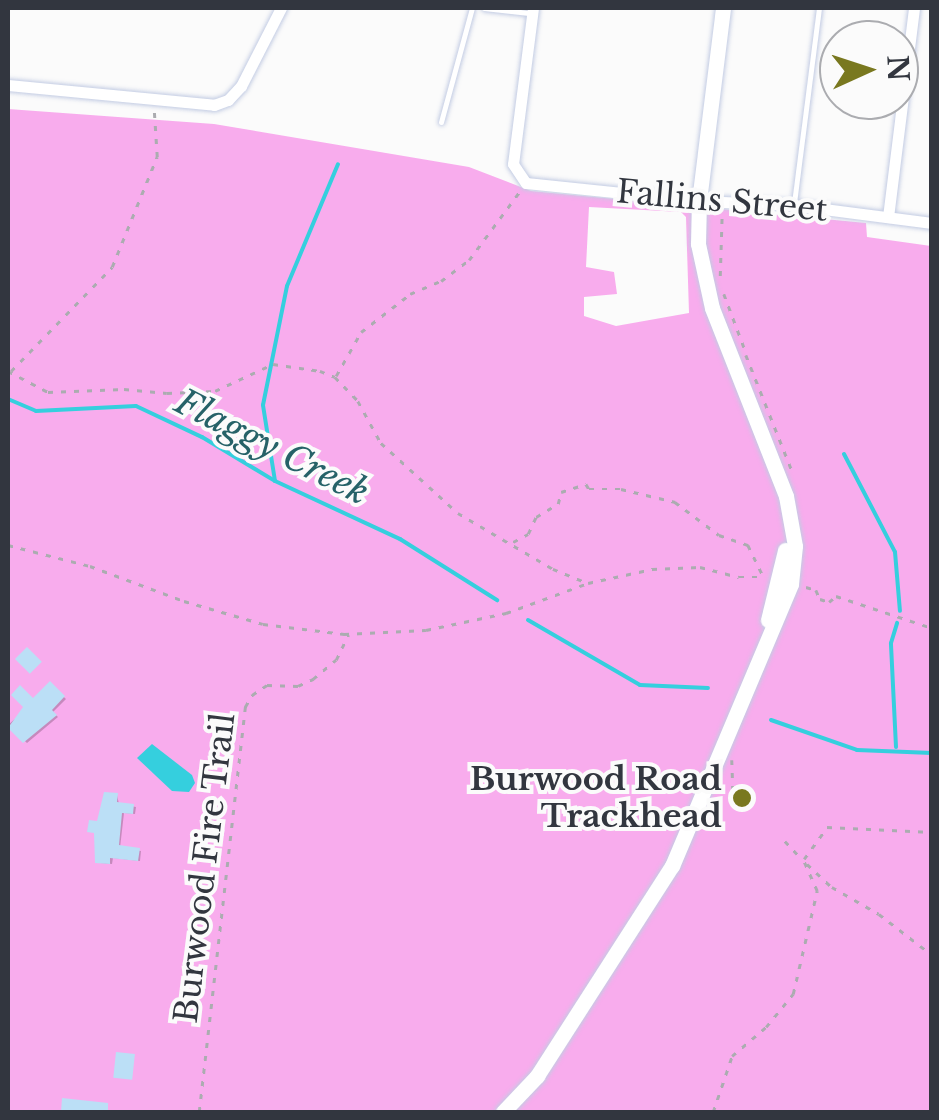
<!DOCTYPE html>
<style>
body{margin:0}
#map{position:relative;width:939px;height:1120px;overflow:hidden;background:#fbfbfb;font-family:"Libre Baskerville",serif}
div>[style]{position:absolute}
.green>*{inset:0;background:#f8aced}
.water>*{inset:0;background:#35cfde}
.shadow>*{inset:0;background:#0003}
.stream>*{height:4px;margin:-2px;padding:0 2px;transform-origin:2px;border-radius:2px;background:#35cfde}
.building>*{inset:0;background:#bbdff6;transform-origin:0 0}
.path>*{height:2.5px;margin-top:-1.25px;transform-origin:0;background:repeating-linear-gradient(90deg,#abacb0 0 5px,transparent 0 13px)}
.roads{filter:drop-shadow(0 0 2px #c3cce3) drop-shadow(0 0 2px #c3cce3)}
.service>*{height:5px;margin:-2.5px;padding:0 2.5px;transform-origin:2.5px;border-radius:2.5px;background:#fff}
.minor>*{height:11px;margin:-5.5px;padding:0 5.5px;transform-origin:5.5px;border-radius:5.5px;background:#fff}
.secondary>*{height:15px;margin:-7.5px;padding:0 7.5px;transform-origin:7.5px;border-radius:7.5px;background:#fff}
.dots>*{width:28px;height:28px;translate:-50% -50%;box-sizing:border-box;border:5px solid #fbfbfb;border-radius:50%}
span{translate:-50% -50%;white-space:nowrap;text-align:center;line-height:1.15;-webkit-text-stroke:8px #fbfbfb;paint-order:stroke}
.street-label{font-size:32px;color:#32363f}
.poi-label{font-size:32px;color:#32363f;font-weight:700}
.right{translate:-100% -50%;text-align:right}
.water-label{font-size:35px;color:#266268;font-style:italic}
.frame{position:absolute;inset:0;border:10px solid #32363f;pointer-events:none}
.north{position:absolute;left:819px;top:20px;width:100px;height:100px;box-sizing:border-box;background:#fbfbfb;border:2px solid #abacb0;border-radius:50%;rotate:87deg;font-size:28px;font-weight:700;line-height:40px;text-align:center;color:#32363f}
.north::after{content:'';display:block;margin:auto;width:35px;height:45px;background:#79781f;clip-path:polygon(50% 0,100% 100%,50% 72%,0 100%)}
</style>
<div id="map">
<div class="green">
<div style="clip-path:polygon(evenodd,8px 109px,214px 124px,469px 167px,531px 191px,866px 223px,867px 237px,931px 246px,931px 1112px,8px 1112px,8px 109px,589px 207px,681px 212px,686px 217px,689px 313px,616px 326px,584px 316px,584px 297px,617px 294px,614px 272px,586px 267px,589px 207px)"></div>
</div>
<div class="water">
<div style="clip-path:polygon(152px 744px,192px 775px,195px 783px,189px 792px,172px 791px,137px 758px)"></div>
</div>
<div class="shadow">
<div style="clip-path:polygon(52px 686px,66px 699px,53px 712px,58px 717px,27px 743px,8px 725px)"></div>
<div style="clip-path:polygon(117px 795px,119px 804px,136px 807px,135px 814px,124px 813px,120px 848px,141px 851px,140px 861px,113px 858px,112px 864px,100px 863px,99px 824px)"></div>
</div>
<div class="stream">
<div style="left:8px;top:399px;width:30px;rotate:23deg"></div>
<div style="left:36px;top:411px;width:100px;rotate:-2.9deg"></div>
<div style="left:136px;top:406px;width:73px;rotate:25.2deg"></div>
<div style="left:202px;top:437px;width:85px;rotate:31.1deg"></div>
<div style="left:275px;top:481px;width:138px;rotate:24.9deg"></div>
<div style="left:400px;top:539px;width:115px;rotate:32.2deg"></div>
<div style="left:844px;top:454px;width:110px;rotate:62.5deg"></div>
<div style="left:895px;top:552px;width:59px;rotate:85.2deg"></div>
<div style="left:275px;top:481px;width:77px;rotate:-99deg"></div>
<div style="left:263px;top:405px;width:121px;rotate:-78.6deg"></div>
<div style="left:287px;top:286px;width:132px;rotate:-67.3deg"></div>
<div style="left:528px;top:620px;width:129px;rotate:30.1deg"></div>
<div style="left:640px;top:685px;width:68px;rotate:2.5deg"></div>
<div style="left:771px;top:720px;width:91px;rotate:19.2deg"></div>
<div style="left:857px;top:750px;width:75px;rotate:2.3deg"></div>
<div style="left:896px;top:747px;width:104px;rotate:-92.8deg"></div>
<div style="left:891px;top:643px;width:21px;rotate:-73deg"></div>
</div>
<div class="building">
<div style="left:27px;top:647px;width:21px;height:17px;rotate:45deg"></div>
<div style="clip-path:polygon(50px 681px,65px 696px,52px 710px,57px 715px,23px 743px,8px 728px,23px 707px,11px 695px,20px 685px,33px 698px)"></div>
<div style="clip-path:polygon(104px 792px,118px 793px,117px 802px,134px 804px,133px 814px,122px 813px,119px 845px,140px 848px,138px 861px,110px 858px,110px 864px,95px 863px,94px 833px,87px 832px,89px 820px,97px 821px)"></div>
<div style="left:116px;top:1052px;width:19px;height:26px;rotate:6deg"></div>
<div style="clip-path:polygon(62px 1098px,108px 1103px,108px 1112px,61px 1112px)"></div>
</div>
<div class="path">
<div style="left:720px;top:276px;width:62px;rotate:-88.2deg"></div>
<div style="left:724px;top:294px;width:57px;rotate:69.3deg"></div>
<div style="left:746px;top:355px;width:127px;rotate:68.3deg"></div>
<div style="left:8px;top:371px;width:45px;rotate:27.7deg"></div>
<div style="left:48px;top:392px;width:76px;rotate:-2.3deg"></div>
<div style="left:124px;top:389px;width:43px;rotate:5.3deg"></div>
<div style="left:167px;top:393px;width:48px;rotate:-2.4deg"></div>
<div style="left:215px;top:391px;width:64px;rotate:-25deg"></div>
<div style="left:273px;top:364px;width:48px;rotate:8.5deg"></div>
<div style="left:320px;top:371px;width:16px;rotate:22deg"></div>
<div style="left:335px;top:377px;width:33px;rotate:46deg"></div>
<div style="left:358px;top:401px;width:48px;rotate:61.3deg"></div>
<div style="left:381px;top:443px;width:104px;rotate:42.3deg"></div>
<div style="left:458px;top:513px;width:110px;rotate:30.5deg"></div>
<div style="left:553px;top:569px;width:37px;rotate:22deg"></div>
<div style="left:11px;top:371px;width:145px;rotate:-45.8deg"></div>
<div style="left:112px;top:267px;width:119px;rotate:-67.8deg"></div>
<div style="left:157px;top:157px;width:48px;rotate:-93.6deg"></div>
<div style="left:336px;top:376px;width:51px;rotate:-60.4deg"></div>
<div style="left:361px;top:332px;width:62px;rotate:-37.8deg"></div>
<div style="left:410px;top:294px;width:34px;rotate:-23deg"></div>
<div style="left:441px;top:281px;width:35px;rotate:-37deg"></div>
<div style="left:469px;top:260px;width:86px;rotate:-53.5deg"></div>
<div style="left:513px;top:542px;width:17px;rotate:-28deg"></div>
<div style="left:528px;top:534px;width:19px;rotate:-65deg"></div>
<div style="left:536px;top:517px;width:26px;rotate:-31deg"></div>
<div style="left:558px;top:504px;width:12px;rotate:-76deg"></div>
<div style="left:561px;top:492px;width:26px;rotate:-18deg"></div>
<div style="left:586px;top:484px;width:6px;rotate:59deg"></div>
<div style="left:589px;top:489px;width:32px"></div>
<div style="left:621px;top:489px;width:56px;rotate:13.5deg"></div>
<div style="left:675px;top:502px;width:55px;rotate:36.9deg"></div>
<div style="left:719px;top:535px;width:31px;rotate:19deg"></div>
<div style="left:748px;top:545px;width:34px;rotate:64deg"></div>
<div style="left:8px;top:545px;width:85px;rotate:14.4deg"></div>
<div style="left:90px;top:566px;width:100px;rotate:20.4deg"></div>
<div style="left:184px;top:601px;width:82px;rotate:16.2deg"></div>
<div style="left:263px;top:624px;width:82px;rotate:7deg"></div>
<div style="left:344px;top:634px;width:82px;rotate:-2.8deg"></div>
<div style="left:426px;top:630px;width:82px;rotate:-12deg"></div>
<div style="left:506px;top:613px;width:87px;rotate:-20.1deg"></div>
<div style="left:588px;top:583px;width:66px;rotate:-12.3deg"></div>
<div style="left:652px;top:569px;width:48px;rotate:-2.4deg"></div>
<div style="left:700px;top:567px;width:40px;rotate:14.4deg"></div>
<div style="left:739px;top:577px;width:25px"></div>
<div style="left:806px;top:587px;width:10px;rotate:17deg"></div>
<div style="left:816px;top:590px;width:10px;rotate:66deg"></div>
<div style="left:820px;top:599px;width:9px;rotate:18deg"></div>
<div style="left:829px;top:602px;width:9px;rotate:-41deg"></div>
<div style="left:836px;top:596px;width:101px;rotate:18.4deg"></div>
<div style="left:732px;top:760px;width:31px;rotate:88deg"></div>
<div style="left:785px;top:841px;width:23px;rotate:47deg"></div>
<div style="left:804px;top:859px;width:39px;rotate:-54deg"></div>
<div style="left:827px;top:827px;width:105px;rotate:2.7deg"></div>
<div style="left:807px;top:864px;width:34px;rotate:43deg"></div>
<div style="left:832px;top:887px;width:54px;rotate:29.9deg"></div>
<div style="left:879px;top:914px;width:67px;rotate:37.7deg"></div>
<div style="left:199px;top:1112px;width:408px;rotate:-83.5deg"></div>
<div style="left:245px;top:707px;width:14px;rotate:-60deg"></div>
<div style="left:252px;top:695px;width:18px;rotate:-34deg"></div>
<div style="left:267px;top:685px;width:31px;rotate:2deg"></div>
<div style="left:298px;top:686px;width:17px;rotate:-25deg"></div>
<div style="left:313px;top:679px;width:30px;rotate:-40deg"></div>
<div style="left:336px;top:660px;width:28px;rotate:-64deg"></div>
<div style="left:713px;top:1112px;width:59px;rotate:-71.3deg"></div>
<div style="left:732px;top:1056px;width:45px;rotate:-40.5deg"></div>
<div style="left:766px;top:1027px;width:43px;rotate:-50.7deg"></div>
<div style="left:793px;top:994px;width:106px;rotate:-76.9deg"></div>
<div style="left:817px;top:891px;width:34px;rotate:-114deg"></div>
</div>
<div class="roads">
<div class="service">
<div style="left:484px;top:8px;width:45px;rotate:6.3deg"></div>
<div style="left:441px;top:122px;width:118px;rotate:-74.8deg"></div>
<div style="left:794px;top:203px;width:197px;rotate:-82.7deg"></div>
</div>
<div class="minor">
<div style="left:533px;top:8px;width:157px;rotate:97.3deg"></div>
<div style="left:513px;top:164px;width:23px;rotate:56deg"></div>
<div style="left:526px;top:183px;width:174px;rotate:5.9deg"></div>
<div style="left:699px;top:201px;width:94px;rotate:2.4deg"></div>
<div style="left:793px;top:205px;width:140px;rotate:7.4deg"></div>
<div style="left:8px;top:85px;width:207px;rotate:5.5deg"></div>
<div style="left:214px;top:105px;width:15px;rotate:-20deg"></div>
<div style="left:228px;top:100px;width:19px;rotate:-47deg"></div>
<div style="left:241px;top:86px;width:88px;rotate:-62.9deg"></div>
<div style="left:888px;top:217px;width:211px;rotate:-82.9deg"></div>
</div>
<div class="secondary">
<div style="left:768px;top:620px;width:72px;rotate:-76.3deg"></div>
<div style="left:503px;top:1112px;width:50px;rotate:-46.6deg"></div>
<div style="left:537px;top:1076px;width:250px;rotate:-57.3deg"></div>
<div style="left:672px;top:866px;width:306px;rotate:-67.1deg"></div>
<div style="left:791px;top:584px;width:38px;rotate:-84deg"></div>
<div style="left:795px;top:546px;width:51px;rotate:-100.2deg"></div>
<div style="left:786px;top:496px;width:202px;rotate:-111.5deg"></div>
<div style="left:712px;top:308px;width:66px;rotate:-102.3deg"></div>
<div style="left:698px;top:244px;width:43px;rotate:-88.7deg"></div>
<div style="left:699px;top:201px;width:194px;rotate:-82.9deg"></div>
</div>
</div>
<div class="dots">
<div style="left:742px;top:798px;background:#79781f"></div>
</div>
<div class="street-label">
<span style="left:722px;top:201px;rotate:5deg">Fallins Street</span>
<span style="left:205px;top:868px;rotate:-83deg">Burwood Fire Trail</span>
</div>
<div class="poi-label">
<span class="right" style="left:722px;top:798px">Burwood Road<br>Trackhead</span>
</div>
<div class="water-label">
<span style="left:272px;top:447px;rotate:27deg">Flaggy Creek</span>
</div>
<div class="frame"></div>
<div class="north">N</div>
</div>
